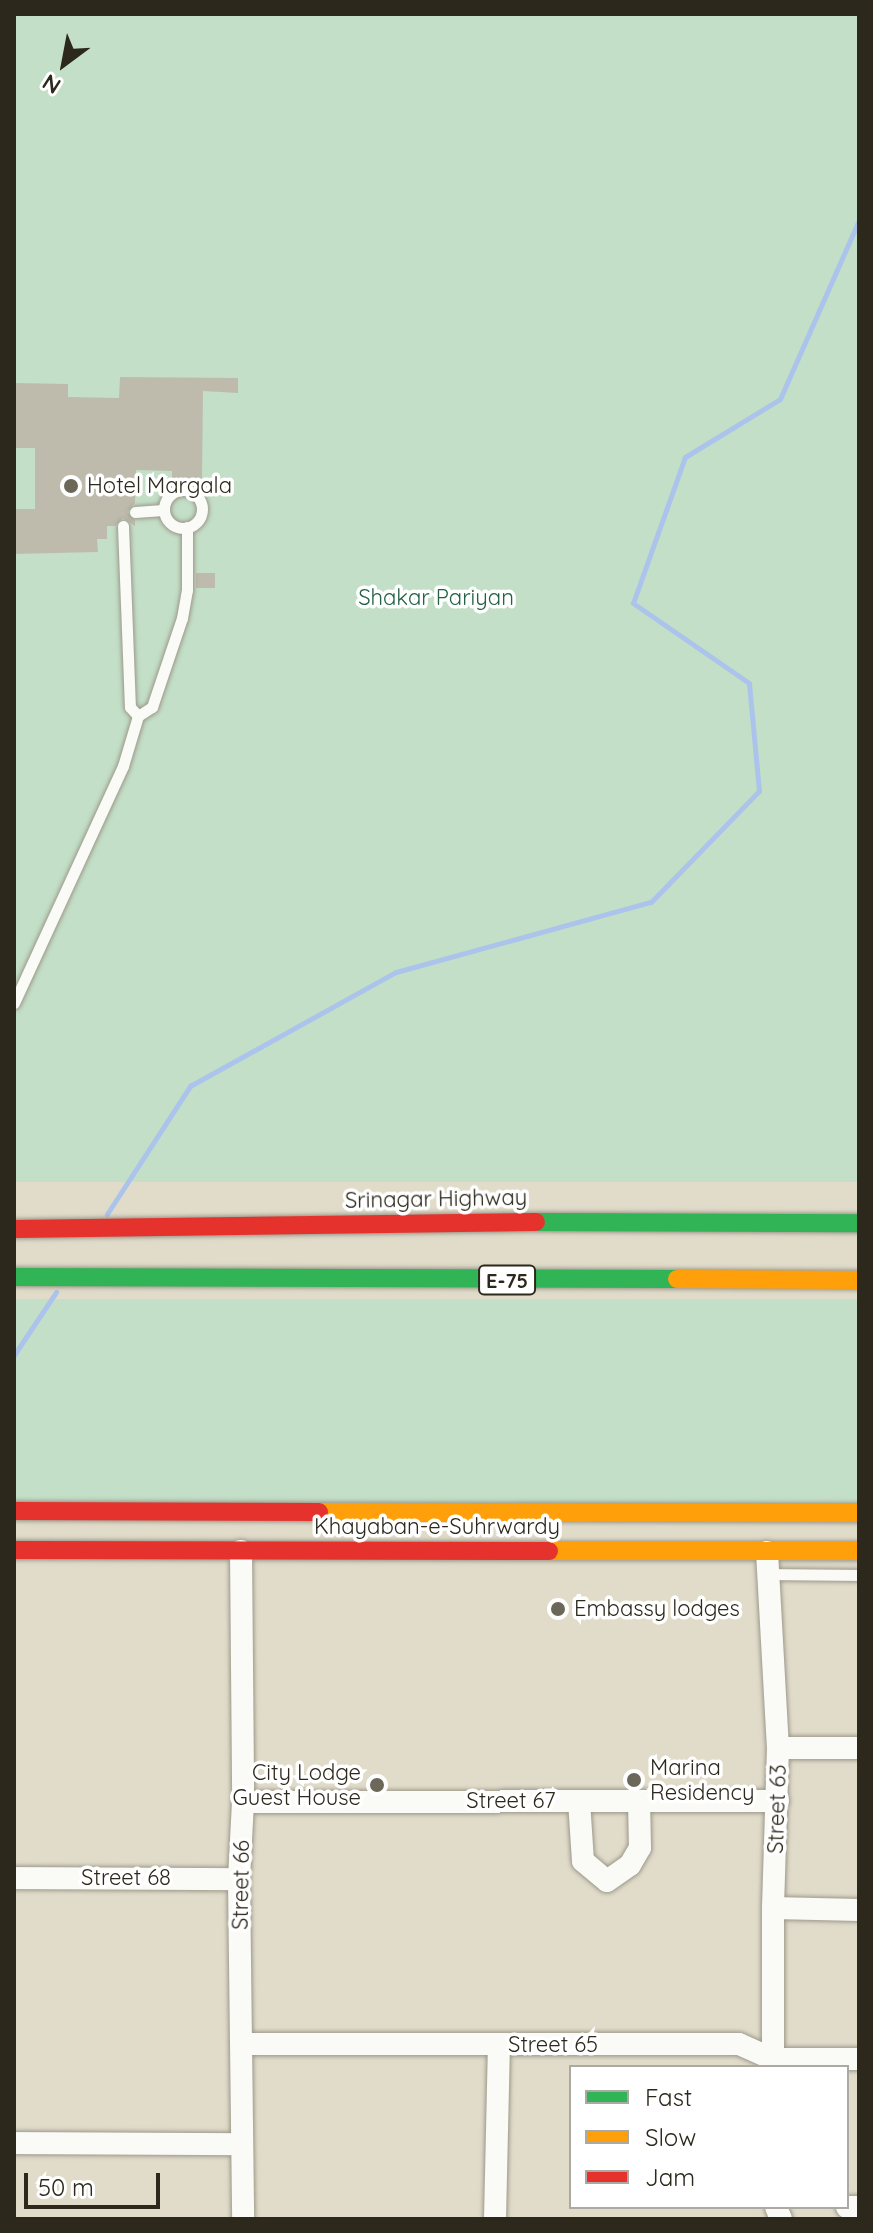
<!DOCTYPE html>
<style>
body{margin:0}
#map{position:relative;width:873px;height:2233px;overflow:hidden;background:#e1dcca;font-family:Quicksand,sans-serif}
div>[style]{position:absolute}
.green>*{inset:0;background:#c3dfc7;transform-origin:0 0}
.stream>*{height:5px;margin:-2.5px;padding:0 2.5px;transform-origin:2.5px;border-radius:2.5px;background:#acc4ec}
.building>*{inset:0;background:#bebbad;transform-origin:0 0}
.roads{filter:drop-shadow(0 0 2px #9d998b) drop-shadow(0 0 2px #9d998b)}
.lane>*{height:11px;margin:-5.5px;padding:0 5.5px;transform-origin:5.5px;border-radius:5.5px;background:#fafaf7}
.lane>.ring{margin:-5.5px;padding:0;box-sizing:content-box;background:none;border:11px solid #fafaf7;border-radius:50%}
.street>*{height:22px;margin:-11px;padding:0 11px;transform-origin:11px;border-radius:11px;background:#fafaf7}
.fast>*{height:18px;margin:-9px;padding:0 9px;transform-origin:9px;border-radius:9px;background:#30b455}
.slow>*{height:18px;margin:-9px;padding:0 9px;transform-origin:9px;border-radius:9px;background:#ff9f0a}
.jam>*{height:18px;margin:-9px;padding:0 9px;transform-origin:9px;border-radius:9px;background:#e5322d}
.dots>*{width:22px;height:22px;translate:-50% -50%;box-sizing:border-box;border:4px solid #fff;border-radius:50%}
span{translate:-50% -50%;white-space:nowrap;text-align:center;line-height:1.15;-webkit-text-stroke:7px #fff;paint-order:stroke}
.shield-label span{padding:2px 6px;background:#fff;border:2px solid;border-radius:6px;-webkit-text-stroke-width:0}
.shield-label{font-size:20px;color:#2c291c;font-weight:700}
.poi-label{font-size:22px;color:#2c291c}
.left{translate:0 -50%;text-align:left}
.right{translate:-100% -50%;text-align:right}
.park-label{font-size:22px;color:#246146}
.street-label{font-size:22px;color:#2c291c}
.frame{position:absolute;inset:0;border:16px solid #2c291c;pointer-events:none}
.legend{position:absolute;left:569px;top:2065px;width:280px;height:144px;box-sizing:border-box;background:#fff;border:2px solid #aba9a4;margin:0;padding:10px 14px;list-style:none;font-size:24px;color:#2c291c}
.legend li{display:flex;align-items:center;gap:16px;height:40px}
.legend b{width:40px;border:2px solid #aba9a4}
.north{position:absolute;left:24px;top:24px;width:80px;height:80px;-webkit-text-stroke:6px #fff;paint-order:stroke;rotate:212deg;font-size:22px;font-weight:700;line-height:32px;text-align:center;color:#2c291c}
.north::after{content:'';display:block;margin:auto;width:28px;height:36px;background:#2c291c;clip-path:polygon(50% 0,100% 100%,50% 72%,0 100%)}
.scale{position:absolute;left:24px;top:2173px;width:136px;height:36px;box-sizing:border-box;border:4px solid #2c291c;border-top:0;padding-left:10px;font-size:24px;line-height:28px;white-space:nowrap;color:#2c291c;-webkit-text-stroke:6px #fff;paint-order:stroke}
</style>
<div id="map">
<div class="green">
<div style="left:14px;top:14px;width:845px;height:1168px"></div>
<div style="left:859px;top:1299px;width:205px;height:845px;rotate:90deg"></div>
</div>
<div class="stream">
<div style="left:107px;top:1214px;width:153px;rotate:-57deg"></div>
<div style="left:190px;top:1086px;width:235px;rotate:-29deg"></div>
<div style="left:396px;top:972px;width:264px;rotate:-15.4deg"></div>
<div style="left:651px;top:902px;width:155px;rotate:-45.8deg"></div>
<div style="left:759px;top:791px;width:108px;rotate:-95.3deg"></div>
<div style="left:749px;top:683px;width:141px;rotate:-145.4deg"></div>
<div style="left:633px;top:603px;width:155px;rotate:-70.4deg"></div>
<div style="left:685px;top:457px;width:111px;rotate:-31.4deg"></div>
<div style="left:780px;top:399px;width:196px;rotate:-66.2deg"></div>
<div style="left:14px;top:1355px;width:76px;rotate:-56.3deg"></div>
</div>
<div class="building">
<div style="clip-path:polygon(120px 377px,238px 378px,238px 393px,203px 391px,202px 480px,172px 480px,172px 471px,136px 470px,135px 503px,127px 512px,135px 520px,135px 526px,123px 518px,115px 526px,107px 526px,107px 539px,97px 539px,98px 552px,14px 554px,16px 509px,35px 509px,35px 448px,14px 448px,14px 383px,68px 384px,68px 397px,119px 398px)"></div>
<div style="left:196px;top:573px;width:19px;height:15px"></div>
</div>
<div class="roads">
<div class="lane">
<div class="ring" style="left:164px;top:490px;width:27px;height:27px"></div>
<div style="left:135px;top:512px;width:28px;rotate:-4deg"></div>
<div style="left:123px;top:526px;width:181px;rotate:87.8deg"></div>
<div style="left:130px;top:707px;width:12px;rotate:48deg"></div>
<div style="left:14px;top:1003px;width:261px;rotate:-65.3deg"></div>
<div style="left:123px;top:766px;width:52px;rotate:-73.3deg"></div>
<div style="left:138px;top:716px;width:17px;rotate:-33deg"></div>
<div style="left:152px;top:707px;width:94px;rotate:-71.4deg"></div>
<div style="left:182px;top:618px;width:28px;rotate:-80deg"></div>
<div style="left:187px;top:590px;width:63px;rotate:-90deg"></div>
<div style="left:768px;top:1574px;width:91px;rotate:0.6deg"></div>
</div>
<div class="street">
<div style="left:241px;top:1551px;width:251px;rotate:89.5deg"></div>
<div style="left:243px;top:1802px;width:77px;rotate:93deg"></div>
<div style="left:239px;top:1879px;width:340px;rotate:89.3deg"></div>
<div style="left:767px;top:1552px;width:196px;rotate:86.8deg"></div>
<div style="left:778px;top:1748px;width:160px;rotate:91.8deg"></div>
<div style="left:773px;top:1908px;width:159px;rotate:90deg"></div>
<div style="left:778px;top:1748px;width:81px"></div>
<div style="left:579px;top:1801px;width:60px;rotate:86.2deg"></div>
<div style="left:583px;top:1861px;width:31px;rotate:40deg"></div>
<div style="left:607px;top:1881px;width:28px;rotate:-35deg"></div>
<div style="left:630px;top:1865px;width:20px;rotate:-60deg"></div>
<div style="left:640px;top:1848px;width:47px;rotate:-91.2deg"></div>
<div style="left:243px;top:1802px;width:535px;rotate:-0.11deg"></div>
<div style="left:14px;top:1878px;width:225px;rotate:0.3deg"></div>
<div style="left:773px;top:1908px;width:86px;rotate:1.3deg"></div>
<div style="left:243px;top:2044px;width:496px"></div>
<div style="left:739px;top:2044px;width:37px;rotate:24deg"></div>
<div style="left:773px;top:2059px;width:86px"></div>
<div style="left:14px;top:2143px;width:228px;rotate:0.3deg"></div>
<div style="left:776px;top:2207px;width:13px;rotate:67deg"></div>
<div style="left:847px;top:2207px;width:12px"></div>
<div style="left:495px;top:2219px;width:174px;rotate:-88.7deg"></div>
</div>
<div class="fast">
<div style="left:536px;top:1222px;width:323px;rotate:0.2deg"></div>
<div style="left:14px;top:1277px;width:663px;rotate:0.17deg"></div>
</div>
<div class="slow">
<div style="left:677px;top:1279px;width:182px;rotate:0.3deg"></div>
<div style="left:319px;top:1512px;width:540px;rotate:0.11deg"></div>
<div style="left:549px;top:1551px;width:310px"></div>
</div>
<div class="jam">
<div style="left:14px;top:1229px;width:522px;rotate:-0.77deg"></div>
<div style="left:14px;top:1511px;width:305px;rotate:0.2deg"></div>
<div style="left:14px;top:1550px;width:535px;rotate:0.11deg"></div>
</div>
</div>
<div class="dots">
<div style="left:71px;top:486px;background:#6b6859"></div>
<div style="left:558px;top:1609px;background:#6b6859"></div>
<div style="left:634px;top:1780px;background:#6b6859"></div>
<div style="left:377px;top:1785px;background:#6b6859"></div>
</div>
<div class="shield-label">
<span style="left:507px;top:1280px">E-75</span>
</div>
<div class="poi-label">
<span class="left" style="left:87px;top:486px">Hotel Margala</span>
<span class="left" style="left:574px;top:1609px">Embassy lodges</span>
<span class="left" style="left:650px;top:1780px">Marina<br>Residency</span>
<span class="right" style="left:361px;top:1785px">City Lodge<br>Guest House</span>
</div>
<div class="park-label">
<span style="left:436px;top:598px">Shakar Pariyan</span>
</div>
<div class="street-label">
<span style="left:436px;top:1199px;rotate:-1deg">Srinagar Highway</span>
<span style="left:437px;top:1527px">Khayaban-e-Suhrwardy</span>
<span style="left:511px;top:1801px">Street 67</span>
<span style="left:777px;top:1809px;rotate:-88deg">Street 63</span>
<span style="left:126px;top:1878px">Street 68</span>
<span style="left:241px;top:1885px;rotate:-89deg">Street 66</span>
<span style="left:553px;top:2045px">Street 65</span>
</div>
<div class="frame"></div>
<ul class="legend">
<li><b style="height:10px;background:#30b455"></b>Fast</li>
<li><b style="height:10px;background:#ff9f0a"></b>Slow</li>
<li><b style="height:10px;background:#e5322d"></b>Jam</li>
</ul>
<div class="north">N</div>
<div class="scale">50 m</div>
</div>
